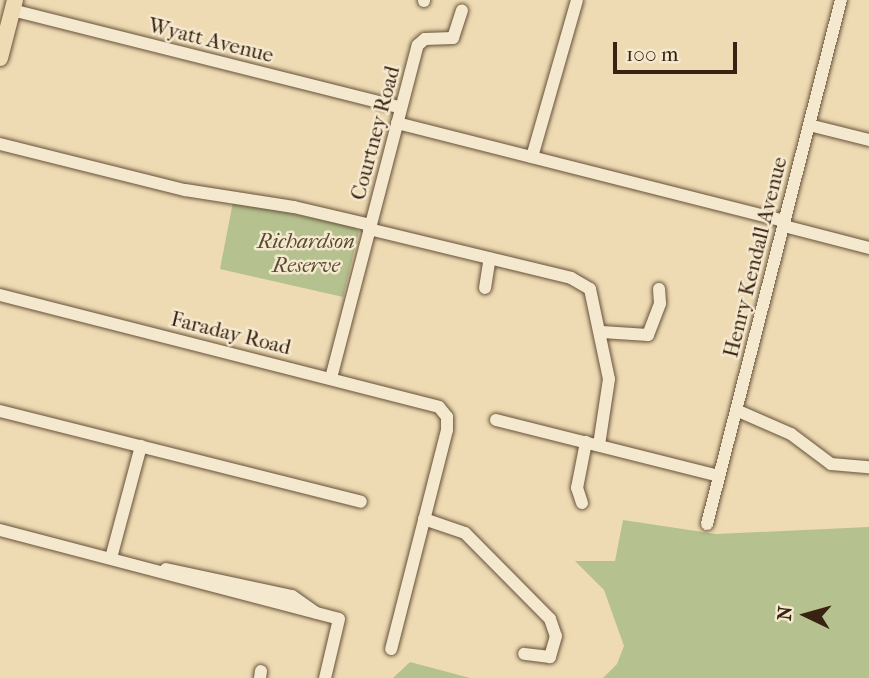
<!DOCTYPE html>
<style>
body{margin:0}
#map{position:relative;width:869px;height:678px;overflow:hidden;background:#eedbb3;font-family:"IM FELL French Canon",serif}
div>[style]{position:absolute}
.green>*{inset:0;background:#b5c18f}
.roads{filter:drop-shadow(0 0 2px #66513a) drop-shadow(0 0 2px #66513a)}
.minor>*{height:12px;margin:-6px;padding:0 6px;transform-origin:6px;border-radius:6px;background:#f4e8ce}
.major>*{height:16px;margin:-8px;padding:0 8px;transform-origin:8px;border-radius:8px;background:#eedbb3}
span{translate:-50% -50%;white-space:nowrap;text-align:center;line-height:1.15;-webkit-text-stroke:5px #f4e8ce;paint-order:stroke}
.street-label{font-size:21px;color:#382312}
.park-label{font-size:21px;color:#574a31;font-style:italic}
.north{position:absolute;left:771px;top:580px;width:70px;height:70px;-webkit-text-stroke:5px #f4e8ce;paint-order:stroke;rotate:275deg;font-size:19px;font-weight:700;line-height:28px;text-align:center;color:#382312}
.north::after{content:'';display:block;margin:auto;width:24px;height:32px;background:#382312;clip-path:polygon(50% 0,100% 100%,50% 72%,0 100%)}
.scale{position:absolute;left:613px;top:42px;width:124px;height:32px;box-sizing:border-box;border:4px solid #382312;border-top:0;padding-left:9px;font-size:21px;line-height:24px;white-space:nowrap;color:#382312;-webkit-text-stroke:5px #f4e8ce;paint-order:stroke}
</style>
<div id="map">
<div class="green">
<div style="clip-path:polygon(233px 202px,353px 226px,359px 232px,343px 297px,220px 269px)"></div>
<div style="clip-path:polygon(623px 520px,716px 534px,869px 527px,869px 678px,603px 678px,617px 664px,624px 646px,604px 590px,575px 561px,615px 561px)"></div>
<div style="clip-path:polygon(410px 662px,470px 678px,393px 678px)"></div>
</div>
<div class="roads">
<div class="minor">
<div style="left:424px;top:1px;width:1px;rotate:-90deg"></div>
<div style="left:12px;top:10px;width:401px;rotate:14.1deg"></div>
<div style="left:397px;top:123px;width:400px;rotate:14.2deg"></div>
<div style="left:809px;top:125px;width:62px;rotate:14deg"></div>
<div style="left:0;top:144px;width:191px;rotate:14deg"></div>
<div style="left:185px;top:190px;width:110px;rotate:8.9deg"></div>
<div style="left:294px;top:207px;width:78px;rotate:13.3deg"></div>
<div style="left:532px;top:157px;width:163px;rotate:-74deg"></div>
<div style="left:784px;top:226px;width:88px;rotate:14.5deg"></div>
<div style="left:369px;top:229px;width:208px;rotate:13.6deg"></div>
<div style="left:571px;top:278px;width:22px;rotate:30deg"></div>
<div style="left:590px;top:289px;width:92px;rotate:78.1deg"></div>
<div style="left:609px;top:379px;width:67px;rotate:98.6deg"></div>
<div style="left:485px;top:288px;width:30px;rotate:-81deg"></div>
<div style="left:0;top:295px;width:453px;rotate:14.3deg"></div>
<div style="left:439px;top:407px;width:13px;rotate:51deg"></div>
<div style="left:447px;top:417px;width:13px;rotate:90deg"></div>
<div style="left:447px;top:430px;width:226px;rotate:104.3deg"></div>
<div style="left:602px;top:332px;width:46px;rotate:3.7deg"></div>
<div style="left:648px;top:335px;width:34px;rotate:-69deg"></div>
<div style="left:660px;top:303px;width:14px;rotate:-94deg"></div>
<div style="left:331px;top:378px;width:344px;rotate:-75.4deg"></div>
<div style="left:418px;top:45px;width:9px;rotate:-41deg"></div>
<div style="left:425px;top:39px;width:28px;rotate:-2deg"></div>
<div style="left:453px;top:38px;width:29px;rotate:-72deg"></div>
<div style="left:736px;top:410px;width:60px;rotate:23.6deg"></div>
<div style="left:791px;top:434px;width:50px;rotate:36.9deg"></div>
<div style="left:831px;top:464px;width:38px;rotate:5deg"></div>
<div style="left:0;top:411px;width:372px;rotate:14.1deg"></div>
<div style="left:496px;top:420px;width:230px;rotate:14.1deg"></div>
<div style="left:582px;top:503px;width:16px;rotate:-108deg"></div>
<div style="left:577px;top:488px;width:47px;rotate:-78.9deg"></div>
<div style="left:424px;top:519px;width:43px;rotate:18.9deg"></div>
<div style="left:465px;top:533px;width:121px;rotate:45.3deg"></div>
<div style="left:550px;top:619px;width:18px;rotate:71deg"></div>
<div style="left:556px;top:636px;width:22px;rotate:106deg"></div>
<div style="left:550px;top:657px;width:26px;rotate:-173deg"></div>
<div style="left:707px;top:524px;width:541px;rotate:-75.66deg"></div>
<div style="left:0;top:530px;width:350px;rotate:14.7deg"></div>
<div style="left:339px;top:619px;width:61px;rotate:103.3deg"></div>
<div style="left:111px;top:558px;width:116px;rotate:-75deg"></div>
<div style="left:166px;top:569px;width:129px;rotate:12.1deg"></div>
<div style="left:292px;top:596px;width:29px;rotate:35deg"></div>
<div style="left:260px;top:678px;width:7px;rotate:-82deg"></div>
</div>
<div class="major">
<div style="left:0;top:58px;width:60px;rotate:-75.5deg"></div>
</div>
</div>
<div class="street-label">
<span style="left:211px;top:40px;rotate:14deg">Wyatt Avenue</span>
<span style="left:375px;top:133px;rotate:-75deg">Courtney Road</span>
<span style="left:755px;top:257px;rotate:-76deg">Henry Kendall Avenue</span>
<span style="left:231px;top:333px;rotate:14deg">Faraday Road</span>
</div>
<div class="park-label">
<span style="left:306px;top:253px">Richardson<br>Reserve</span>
</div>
<div class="north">N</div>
<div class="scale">100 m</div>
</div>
